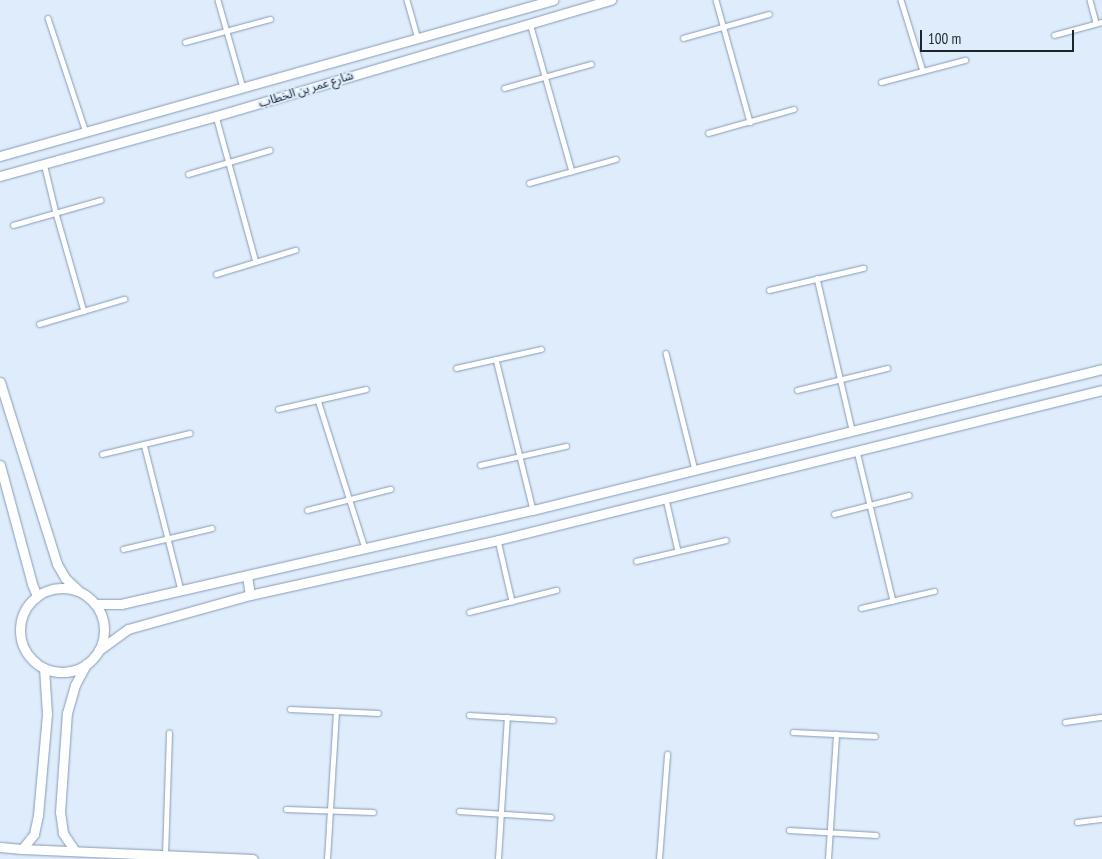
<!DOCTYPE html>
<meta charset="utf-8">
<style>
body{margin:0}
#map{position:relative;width:1102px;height:859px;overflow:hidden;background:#deecfc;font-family:"PT Sans Narrow","Noto Sans Arabic",sans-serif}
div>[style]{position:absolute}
.roads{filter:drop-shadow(0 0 1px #869bb4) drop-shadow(0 0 1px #869bb4)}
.lane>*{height:4.5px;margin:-2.25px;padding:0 2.25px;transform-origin:2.25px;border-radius:2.25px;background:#fff}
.street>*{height:9px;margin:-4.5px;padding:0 4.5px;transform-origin:4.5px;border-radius:4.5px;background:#fff}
.street>.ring{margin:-4.5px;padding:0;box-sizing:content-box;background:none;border:9px solid #fff;border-radius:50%}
span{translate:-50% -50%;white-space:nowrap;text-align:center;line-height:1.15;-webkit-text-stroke:4px #deecfc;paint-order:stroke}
.street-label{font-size:12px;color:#1c242e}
.scale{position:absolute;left:920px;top:30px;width:154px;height:22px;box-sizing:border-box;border:2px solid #1c242e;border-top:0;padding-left:6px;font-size:15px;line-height:18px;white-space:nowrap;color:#1c242e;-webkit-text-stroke:4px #deecfc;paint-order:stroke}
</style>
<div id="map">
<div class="roads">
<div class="lane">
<div style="left:218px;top:0;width:91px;rotate:74.1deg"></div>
<div style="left:407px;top:0;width:41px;rotate:74.2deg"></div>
<div style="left:716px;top:0;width:127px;rotate:74.4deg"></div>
<div style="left:901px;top:0;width:74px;rotate:72.8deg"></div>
<div style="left:1090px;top:0;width:24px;rotate:75deg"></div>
<div style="left:48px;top:18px;width:120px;rotate:71.6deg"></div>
<div style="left:530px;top:23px;width:154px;rotate:74.2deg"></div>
<div style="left:1054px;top:35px;width:50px;rotate:-15.2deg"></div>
<div style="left:683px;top:38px;width:89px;rotate:-15.6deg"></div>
<div style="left:185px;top:42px;width:88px;rotate:-15.1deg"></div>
<div style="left:881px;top:82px;width:87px;rotate:-14.7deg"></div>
<div style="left:504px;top:88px;width:90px;rotate:-15.4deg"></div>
<div style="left:216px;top:116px;width:151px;rotate:74.7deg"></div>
<div style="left:708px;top:133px;width:89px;rotate:-15.6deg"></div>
<div style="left:44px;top:163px;width:51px;rotate:76.5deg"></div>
<div style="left:56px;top:213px;width:102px;rotate:74.1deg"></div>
<div style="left:188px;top:174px;width:85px;rotate:-16.3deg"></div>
<div style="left:529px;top:183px;width:90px;rotate:-15.4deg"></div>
<div style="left:13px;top:225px;width:91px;rotate:-15.9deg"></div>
<div style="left:216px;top:274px;width:83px;rotate:-16.9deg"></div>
<div style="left:817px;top:278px;width:156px;rotate:77deg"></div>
<div style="left:769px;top:290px;width:97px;rotate:-13.2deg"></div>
<div style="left:39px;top:324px;width:89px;rotate:-16.4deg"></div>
<div style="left:666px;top:353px;width:121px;rotate:76.1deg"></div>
<div style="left:496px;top:359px;width:155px;rotate:76.2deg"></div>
<div style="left:456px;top:368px;width:87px;rotate:-12.6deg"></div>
<div style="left:797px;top:390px;width:93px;rotate:-13.7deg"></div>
<div style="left:318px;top:400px;width:155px;rotate:72.4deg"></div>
<div style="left:278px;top:409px;width:90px;rotate:-12.8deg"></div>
<div style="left:144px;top:444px;width:151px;rotate:75.8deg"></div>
<div style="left:857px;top:451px;width:154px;rotate:76.5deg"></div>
<div style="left:102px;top:454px;width:90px;rotate:-13.4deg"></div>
<div style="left:480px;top:465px;width:88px;rotate:-12.5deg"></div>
<div style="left:666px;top:499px;width:53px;rotate:77deg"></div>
<div style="left:307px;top:510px;width:86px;rotate:-14.2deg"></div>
<div style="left:834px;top:514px;width:77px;rotate:-14.2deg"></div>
<div style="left:498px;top:540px;width:63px;rotate:77.1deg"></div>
<div style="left:123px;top:549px;width:91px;rotate:-13.3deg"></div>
<div style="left:636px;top:561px;width:92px;rotate:-13.1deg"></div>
<div style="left:861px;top:608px;width:75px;rotate:-13.1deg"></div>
<div style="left:469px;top:612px;width:90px;rotate:-14.2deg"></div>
<div style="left:290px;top:709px;width:88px;rotate:2.6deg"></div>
<div style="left:469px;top:715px;width:84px;rotate:3.4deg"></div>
<div style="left:1065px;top:722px;width:37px;rotate:-8deg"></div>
<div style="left:793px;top:732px;width:82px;rotate:2.8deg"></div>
<div style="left:286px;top:809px;width:87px;rotate:2deg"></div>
<div style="left:459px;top:811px;width:92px;rotate:3.7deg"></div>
<div style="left:1077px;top:822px;width:25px;rotate:-7deg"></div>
<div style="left:789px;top:830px;width:87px;rotate:3.3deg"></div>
<div style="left:165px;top:855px;width:122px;rotate:-88.1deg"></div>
<div style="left:327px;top:859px;width:148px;rotate:-86.5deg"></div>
<div style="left:498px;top:859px;width:142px;rotate:-86.4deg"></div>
<div style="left:659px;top:859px;width:105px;rotate:-85.6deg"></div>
<div style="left:828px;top:859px;width:125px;rotate:-86.3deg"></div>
</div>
<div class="street">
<div style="left:0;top:156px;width:575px;rotate:-15.75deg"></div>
<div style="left:0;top:176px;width:224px;rotate:-15.5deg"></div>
<div style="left:216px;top:116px;width:412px;rotate:-16.4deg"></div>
<div style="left:0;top:382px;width:191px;rotate:72.6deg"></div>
<div style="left:57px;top:564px;width:16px;rotate:60deg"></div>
<div style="left:65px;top:578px;width:18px;rotate:43deg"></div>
<div style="left:0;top:465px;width:123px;rotate:74.9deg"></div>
<div style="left:32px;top:584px;width:13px;rotate:67deg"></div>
<div style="left:247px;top:576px;width:19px;rotate:81deg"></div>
<div class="ring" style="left:20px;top:588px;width:75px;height:75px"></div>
<div style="left:95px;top:604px;width:26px"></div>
<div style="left:121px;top:604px;width:423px;rotate:-12.9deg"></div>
<div style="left:533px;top:510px;width:586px;rotate:-13.92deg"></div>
<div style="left:99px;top:650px;width:36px;rotate:-36deg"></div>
<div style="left:128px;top:629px;width:127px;rotate:-15.6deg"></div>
<div style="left:250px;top:595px;width:254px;rotate:-12.5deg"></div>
<div style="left:498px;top:540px;width:622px;rotate:-13.95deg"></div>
<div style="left:0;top:847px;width:22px;rotate:5deg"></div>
<div style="left:22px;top:849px;width:231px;rotate:2.5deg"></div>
<div style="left:22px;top:849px;width:19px;rotate:-51deg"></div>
<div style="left:34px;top:834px;width:19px;rotate:-78deg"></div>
<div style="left:38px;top:815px;width:101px;rotate:-84.9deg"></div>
<div style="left:47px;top:714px;width:46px;rotate:-93.7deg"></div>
<div style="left:75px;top:851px;width:22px;rotate:-124deg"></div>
<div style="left:63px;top:833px;width:21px;rotate:-98deg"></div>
<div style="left:60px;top:812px;width:99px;rotate:-86deg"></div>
<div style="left:67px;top:713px;width:29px;rotate:-74deg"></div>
<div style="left:75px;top:685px;width:24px;rotate:-62deg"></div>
</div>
</div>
<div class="street-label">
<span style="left:306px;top:89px;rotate:-17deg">شارع عمر بن الخطاب</span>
</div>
<div class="scale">100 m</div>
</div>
